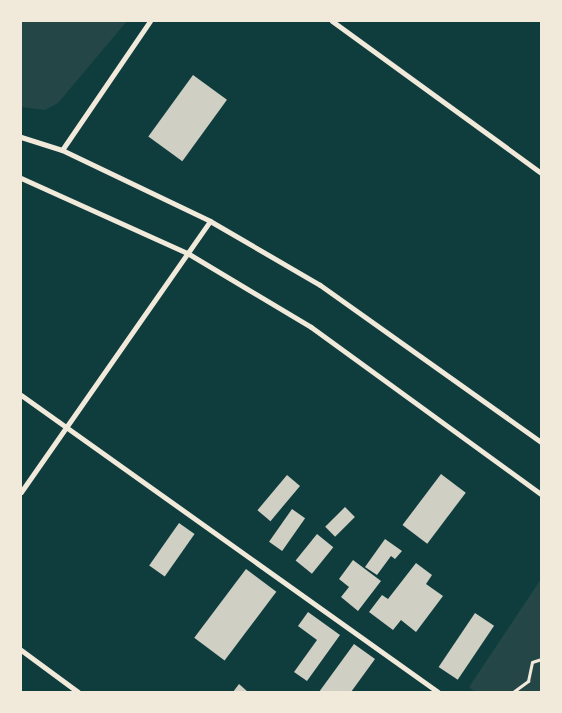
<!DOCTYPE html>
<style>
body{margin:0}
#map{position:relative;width:562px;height:713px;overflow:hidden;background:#0f3d3e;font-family:Karla,sans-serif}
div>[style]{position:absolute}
.green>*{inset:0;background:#244646}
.building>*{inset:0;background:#cfcfc3;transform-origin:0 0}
.path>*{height:3px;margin:-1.5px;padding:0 1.5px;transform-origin:1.5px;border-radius:1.5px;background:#f1e9da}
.minor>*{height:5px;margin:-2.5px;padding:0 2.5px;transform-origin:2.5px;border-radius:2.5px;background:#f1e9da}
span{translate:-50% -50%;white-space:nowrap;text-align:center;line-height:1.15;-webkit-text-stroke:4px #f1e9da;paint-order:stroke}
.frame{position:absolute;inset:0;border:22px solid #f1e9da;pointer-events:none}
</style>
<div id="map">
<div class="green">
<div style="clip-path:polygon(21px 21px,127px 21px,58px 103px,45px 110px,21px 107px)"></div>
<div style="clip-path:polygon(541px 579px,541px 692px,475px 692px,469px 687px)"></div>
</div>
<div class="building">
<div style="left:193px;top:75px;width:42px;height:76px;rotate:36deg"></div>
<div style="left:441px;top:474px;width:31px;height:64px;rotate:37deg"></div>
<div style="left:287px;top:475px;width:17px;height:46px;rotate:40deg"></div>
<div style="left:345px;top:507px;width:14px;height:28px;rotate:45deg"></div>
<div style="left:292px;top:509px;width:16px;height:40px;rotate:35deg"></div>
<div style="left:179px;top:523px;width:19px;height:52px;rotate:35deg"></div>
<div style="left:317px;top:534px;width:21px;height:34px;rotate:39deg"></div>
<div style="clip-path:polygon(385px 539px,402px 551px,395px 559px,391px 556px,377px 575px,365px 567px)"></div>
<div style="clip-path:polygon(353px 560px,381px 581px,358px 611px,341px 597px,349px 587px,339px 579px)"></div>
<div style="clip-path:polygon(416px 563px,432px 575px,426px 584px,443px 596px,416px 632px,401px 620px,393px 630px,369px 612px,382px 595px,388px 599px)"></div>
<div style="left:246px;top:569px;width:38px;height:86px;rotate:37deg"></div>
<div style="clip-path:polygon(308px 612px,340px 635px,307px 681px,294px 672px,317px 640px,298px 626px)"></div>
<div style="left:475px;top:613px;width:23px;height:65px;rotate:34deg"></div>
<div style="clip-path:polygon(354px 644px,375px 659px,351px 692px,319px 692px)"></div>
<div style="clip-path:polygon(239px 684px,248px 692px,233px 692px)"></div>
</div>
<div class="path">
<div style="left:513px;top:692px;width:19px;rotate:-36deg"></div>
<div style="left:528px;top:681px;width:19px;rotate:-78deg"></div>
<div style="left:532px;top:662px;width:9px;rotate:-18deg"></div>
</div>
<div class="minor">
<div style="left:332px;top:21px;width:258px;rotate:36deg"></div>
<div style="left:21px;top:137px;width:43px;rotate:17.6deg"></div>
<div style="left:62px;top:150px;width:164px;rotate:25.6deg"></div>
<div style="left:210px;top:221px;width:127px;rotate:30.2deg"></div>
<div style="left:320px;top:285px;width:271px;rotate:35.4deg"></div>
<div style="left:62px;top:150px;width:156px;rotate:-55.7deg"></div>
<div style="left:21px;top:178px;width:184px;rotate:24.3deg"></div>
<div style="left:189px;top:254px;width:142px;rotate:30.9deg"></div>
<div style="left:311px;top:327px;width:284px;rotate:36deg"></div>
<div style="left:21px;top:395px;width:512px;rotate:35.46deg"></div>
<div style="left:21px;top:492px;width:330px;rotate:-55.1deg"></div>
<div style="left:21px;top:650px;width:71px;rotate:36.4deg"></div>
</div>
<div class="frame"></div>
</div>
